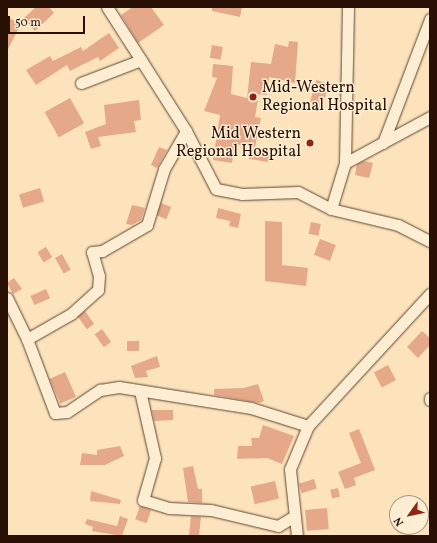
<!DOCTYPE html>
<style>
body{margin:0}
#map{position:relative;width:437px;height:543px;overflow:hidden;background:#fce3bc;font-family:Vollkorn,serif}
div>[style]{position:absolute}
.building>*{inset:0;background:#e5a989;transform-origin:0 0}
.roads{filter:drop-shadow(0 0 1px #5e4532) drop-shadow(0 0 1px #5e4532)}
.street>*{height:11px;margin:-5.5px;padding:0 5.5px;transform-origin:5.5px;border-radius:5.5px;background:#fdedd3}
.dots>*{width:11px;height:11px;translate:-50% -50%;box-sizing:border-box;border:2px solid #fdedd3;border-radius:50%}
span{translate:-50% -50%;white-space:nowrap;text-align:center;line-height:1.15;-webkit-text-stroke:3px #fdedd3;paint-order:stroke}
.poi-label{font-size:16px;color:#291004}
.left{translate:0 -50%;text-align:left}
.right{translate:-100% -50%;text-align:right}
.frame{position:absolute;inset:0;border:8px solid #291004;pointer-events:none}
.north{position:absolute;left:389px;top:495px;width:40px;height:40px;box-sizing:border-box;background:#fdedd3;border:1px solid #a89580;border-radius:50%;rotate:237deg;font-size:11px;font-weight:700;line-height:16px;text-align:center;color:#291004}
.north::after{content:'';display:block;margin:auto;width:14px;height:18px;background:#8f2418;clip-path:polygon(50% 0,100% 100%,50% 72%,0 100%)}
.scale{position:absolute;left:8px;top:16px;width:77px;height:18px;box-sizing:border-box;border:2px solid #291004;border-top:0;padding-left:5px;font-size:12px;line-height:14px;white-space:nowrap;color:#291004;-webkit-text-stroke:3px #fdedd3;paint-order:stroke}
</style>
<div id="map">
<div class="building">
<div style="clip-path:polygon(36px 7px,49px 7px,54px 13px,35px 31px,24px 18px)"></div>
<div style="clip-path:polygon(133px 7px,151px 7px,164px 25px,138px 43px,121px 15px)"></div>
<div style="clip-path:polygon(212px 7px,242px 7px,240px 17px,212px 11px)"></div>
<div style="clip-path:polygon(7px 17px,21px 24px,7px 51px)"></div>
<div style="clip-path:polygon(109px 33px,119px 48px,100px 61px,98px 57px,70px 71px,67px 65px,36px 85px,26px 70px,50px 56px,53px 61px,81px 47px,83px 51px)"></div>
<div style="clip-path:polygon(289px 41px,298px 42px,295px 83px,269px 77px,267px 95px,259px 94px,255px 117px,261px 118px,255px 147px,235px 144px,232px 163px,213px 160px,220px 115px,204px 111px,217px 78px,212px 77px,213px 64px,233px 66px,231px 94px,247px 98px,251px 62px,271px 64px,275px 44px,288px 47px)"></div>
<div style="left:212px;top:45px;width:11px;height:13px;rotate:10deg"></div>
<div style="clip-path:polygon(316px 80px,330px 84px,320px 109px,309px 106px)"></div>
<div style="left:70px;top:98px;width:29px;height:29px;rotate:61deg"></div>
<div style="clip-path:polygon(139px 100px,141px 120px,134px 121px,136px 132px,98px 137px,101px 146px,91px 149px,85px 132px,106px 124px,104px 105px)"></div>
<div style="clip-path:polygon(159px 147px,167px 150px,157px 168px,151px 165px)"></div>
<div style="left:250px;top:151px;width:20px;height:8px;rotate:9deg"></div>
<div style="clip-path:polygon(364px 161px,373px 163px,369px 178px,355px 175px,357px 164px)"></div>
<div style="left:40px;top:188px;width:14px;height:22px;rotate:73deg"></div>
<div style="left:161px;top:203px;width:11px;height:13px;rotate:22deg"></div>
<div style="clip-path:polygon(132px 205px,145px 208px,141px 220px,132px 225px,126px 224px)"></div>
<div style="clip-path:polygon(218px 208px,241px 214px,238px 228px,229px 226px,230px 221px,216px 218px)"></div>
<div style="clip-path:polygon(265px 221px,282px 222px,282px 265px,308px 268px,306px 286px,265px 281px)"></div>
<div style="left:311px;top:222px;width:10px;height:12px;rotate:11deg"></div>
<div style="left:320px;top:239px;width:17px;height:17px;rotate:21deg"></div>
<div style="left:46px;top:247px;width:12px;height:10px;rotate:59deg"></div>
<div style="left:62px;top:254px;width:18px;height:8px;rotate:61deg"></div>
<div style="clip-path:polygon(14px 278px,22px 289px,13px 294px,7px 283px)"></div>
<div style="left:46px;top:289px;width:10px;height:17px;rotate:66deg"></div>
<div style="left:85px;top:311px;width:16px;height:9px;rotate:55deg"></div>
<div style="left:102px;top:329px;width:16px;height:9px;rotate:55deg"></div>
<div style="clip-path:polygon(422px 331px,430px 338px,430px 345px,418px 358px,407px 347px)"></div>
<div style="left:127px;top:341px;width:12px;height:10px"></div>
<div style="clip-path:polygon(157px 356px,160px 367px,146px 371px,148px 377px,135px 378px,131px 366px)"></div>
<div style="left:388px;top:365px;width:17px;height:16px;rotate:62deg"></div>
<div style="left:65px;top:372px;width:27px;height:17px;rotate:66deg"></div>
<div style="clip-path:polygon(258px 384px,264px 401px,259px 403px,214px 395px,214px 389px,244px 388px)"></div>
<div style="clip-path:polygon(152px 410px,173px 410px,173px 420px,154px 421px)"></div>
<div style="clip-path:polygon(263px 425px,294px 436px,282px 464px,267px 458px,237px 459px,238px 446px,252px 446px,251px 438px,259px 438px)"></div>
<div style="clip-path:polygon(359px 429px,375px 470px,354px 478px,356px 485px,345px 489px,338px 472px,361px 463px,349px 433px)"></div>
<div style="clip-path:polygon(120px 446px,124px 456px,105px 465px,80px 465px,82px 453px,97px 455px,97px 450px)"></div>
<div style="clip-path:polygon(193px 466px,198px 489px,202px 489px,202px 503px,188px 502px,183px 468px)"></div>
<div style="left:314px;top:479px;width:10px;height:16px;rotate:73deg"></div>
<div style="left:275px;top:481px;width:18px;height:25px;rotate:77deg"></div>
<div style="left:338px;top:488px;width:9px;height:8px;rotate:77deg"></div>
<div style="clip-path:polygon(91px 491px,121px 500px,120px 504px,90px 501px)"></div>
<div style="left:140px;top:506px;width:12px;height:14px;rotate:20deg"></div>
<div style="left:327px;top:508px;width:21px;height:22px;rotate:85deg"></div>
<div style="clip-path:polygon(120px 516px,128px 519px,122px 536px,92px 531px,93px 527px,85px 524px,87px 519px,117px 526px)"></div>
<div style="left:191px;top:516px;width:10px;height:20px;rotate:6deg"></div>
</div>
<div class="roads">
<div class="street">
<div style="left:107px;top:7px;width:63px;rotate:57.3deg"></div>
<div style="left:81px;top:83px;width:64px;rotate:-21deg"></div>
<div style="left:141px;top:60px;width:84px;rotate:57.6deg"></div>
<div style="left:186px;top:131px;width:65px;rotate:62.7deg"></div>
<div style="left:216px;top:189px;width:26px;rotate:11deg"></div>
<div style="left:242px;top:194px;width:56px;rotate:-2deg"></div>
<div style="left:298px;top:192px;width:37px;rotate:27deg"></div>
<div style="left:331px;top:209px;width:69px;rotate:13.4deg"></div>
<div style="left:398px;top:225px;width:36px;rotate:27deg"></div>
<div style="left:383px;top:143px;width:133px;rotate:-69.2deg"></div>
<div style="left:345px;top:163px;width:97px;rotate:-28.4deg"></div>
<div style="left:331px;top:209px;width:48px;rotate:-73.1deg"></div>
<div style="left:345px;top:163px;width:156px;rotate:-88.9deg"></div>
<div style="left:7px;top:298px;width:46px;rotate:64deg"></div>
<div style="left:27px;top:339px;width:51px;rotate:-29.6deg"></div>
<div style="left:71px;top:314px;width:36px;rotate:-42deg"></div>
<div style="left:98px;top:290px;width:14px;rotate:-86deg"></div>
<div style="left:99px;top:276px;width:25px;rotate:-106deg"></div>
<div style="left:92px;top:252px;width:10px;rotate:-6deg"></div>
<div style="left:102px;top:251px;width:52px;rotate:-30deg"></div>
<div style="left:147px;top:225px;width:59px;rotate:-73.1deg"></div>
<div style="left:164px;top:169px;width:44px;rotate:-59.9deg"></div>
<div style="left:27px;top:339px;width:79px;rotate:69.3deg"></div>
<div style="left:55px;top:413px;width:12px;rotate:-5deg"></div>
<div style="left:67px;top:412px;width:40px;rotate:-34deg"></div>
<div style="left:100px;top:390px;width:19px;rotate:-9deg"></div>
<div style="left:119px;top:387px;width:134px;rotate:9deg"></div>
<div style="left:251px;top:408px;width:60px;rotate:17.5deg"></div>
<div style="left:140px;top:391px;width:69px;rotate:77.4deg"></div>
<div style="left:155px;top:458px;width:44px;rotate:105.9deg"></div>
<div style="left:143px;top:500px;width:27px;rotate:17deg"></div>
<div style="left:169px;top:508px;width:42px;rotate:2.7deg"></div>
<div style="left:211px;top:510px;width:69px;rotate:13.4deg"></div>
<div style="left:278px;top:526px;width:17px;rotate:-31deg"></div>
<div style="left:430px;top:398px;width:2px;rotate:90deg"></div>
<div style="left:297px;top:536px;width:67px;rotate:-96deg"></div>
<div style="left:290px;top:469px;width:47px;rotate:-67.3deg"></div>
<div style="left:308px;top:426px;width:180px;rotate:-47.3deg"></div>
</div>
</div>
<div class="dots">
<div style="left:253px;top:97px;background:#8f2418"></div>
<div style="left:310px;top:143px;background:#8f2418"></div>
</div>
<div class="poi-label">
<span class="left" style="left:262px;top:97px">Mid-Western<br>Regional Hospital</span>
<span class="right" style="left:301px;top:143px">Mid Western<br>Regional Hospital</span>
</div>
<div class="frame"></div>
<div class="north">N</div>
<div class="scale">50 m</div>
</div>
